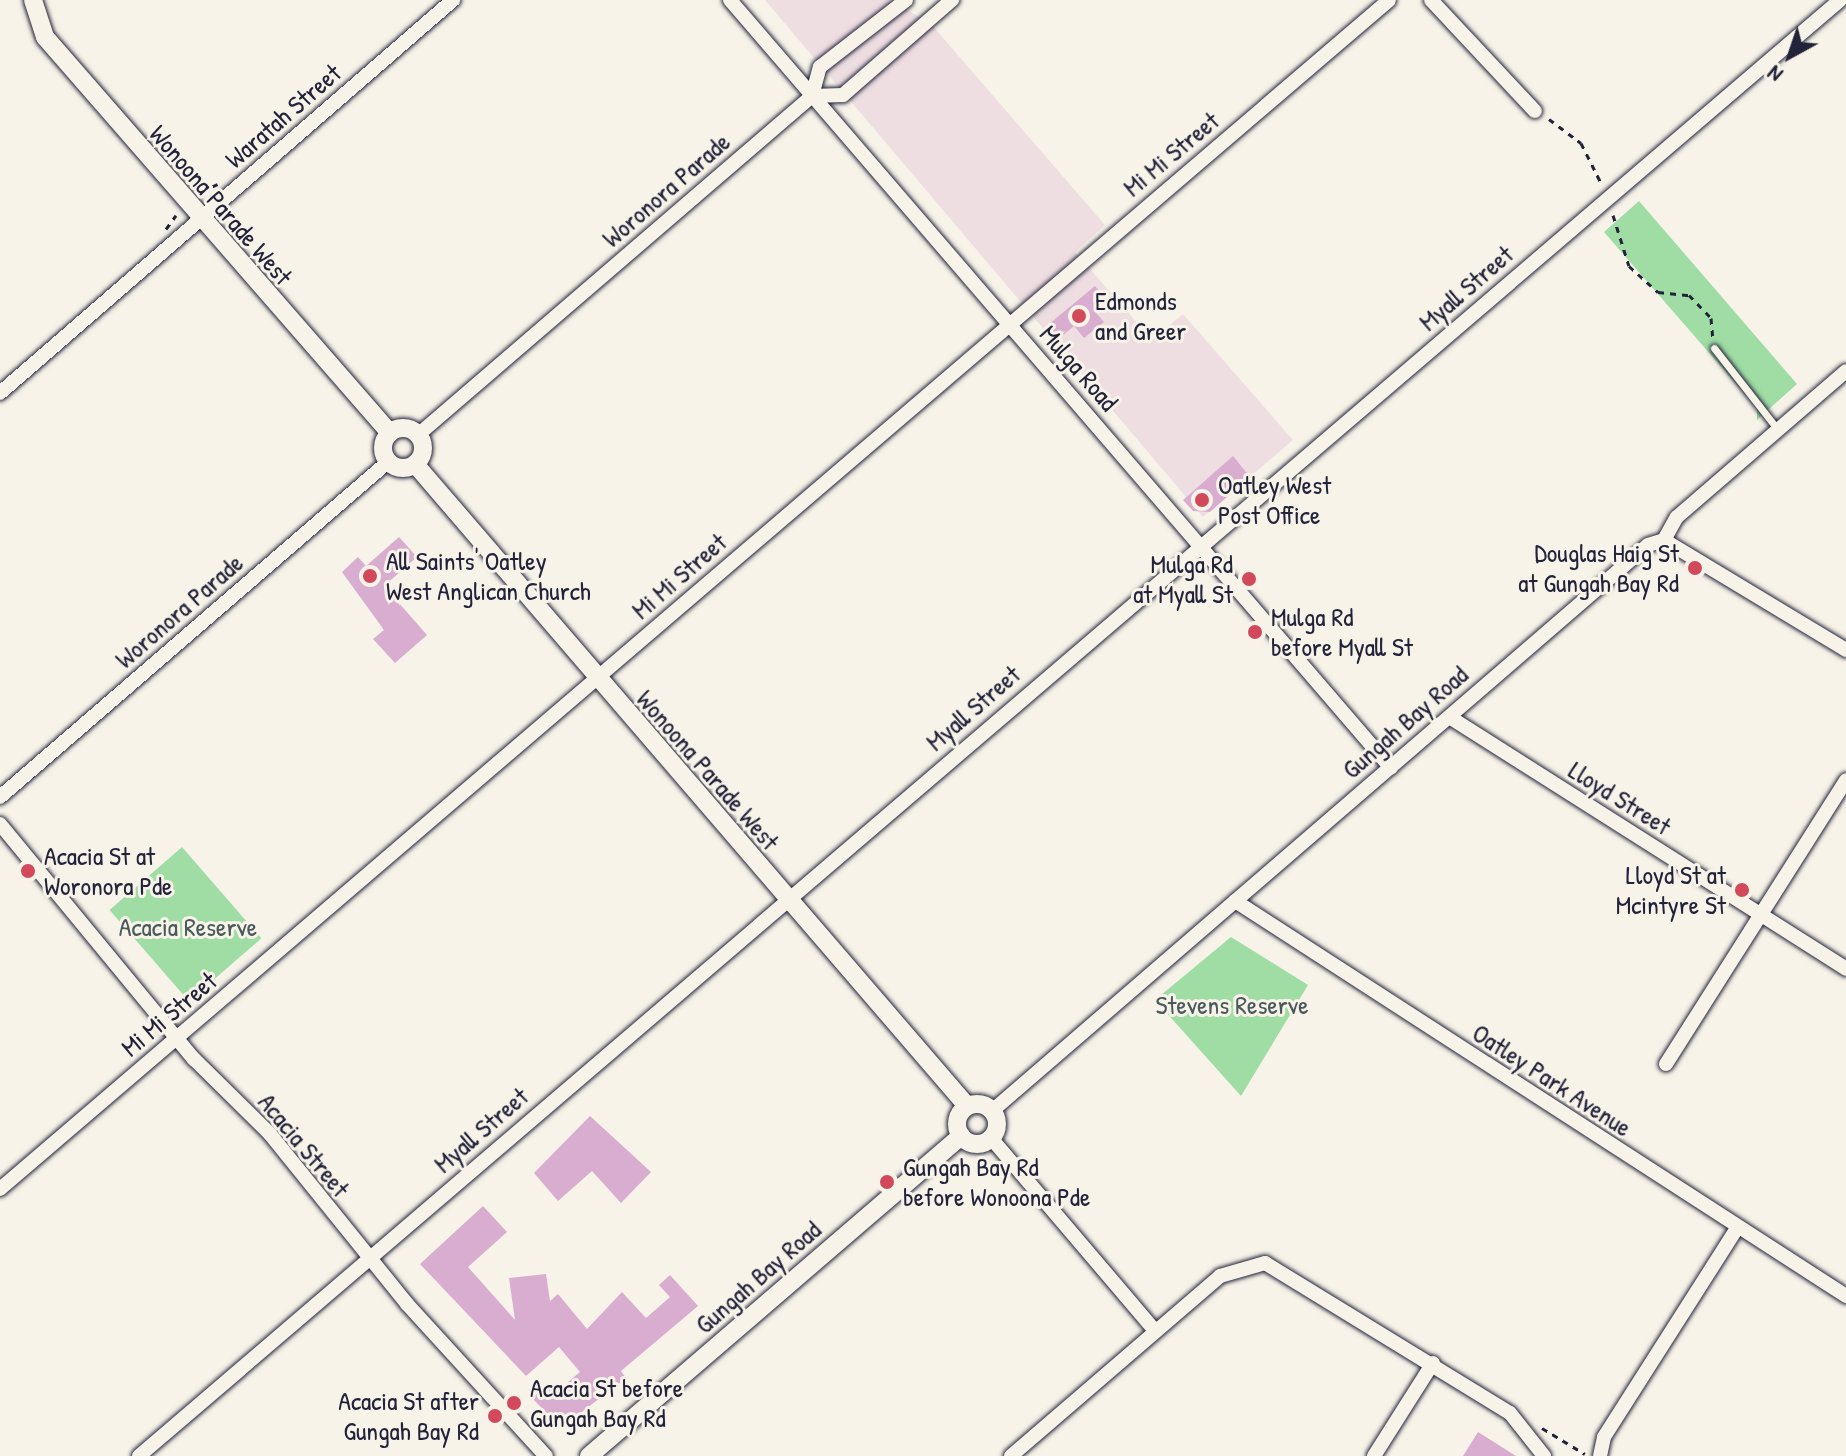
<!DOCTYPE html>
<style>
body{margin:0}
#map{position:relative;width:1846px;height:1456px;overflow:hidden;background:#f7f3e8;font-family:"Patrick Hand",sans-serif}
div>[style]{position:absolute}
.built>*{inset:0;background:#eedee1}
.green>*{inset:0;background:#9fdda5;transform-origin:0 0}
.building>*{inset:0;background:#d9add0}
.path>*{height:3px;margin-top:-1.5px;transform-origin:0;background:repeating-linear-gradient(90deg,#22223b 0 6px,transparent 0 12px)}
.roads{filter:drop-shadow(0 0 2px #22223b) drop-shadow(0 0 2px #22223b)}
.service>*{height:7px;margin:-3.5px;padding:0 3.5px;transform-origin:3.5px;border-radius:3.5px;background:#f7f3e8}
.minor>*{height:14px;margin:-7px;padding:0 7px;transform-origin:7px;border-radius:7px;background:#f7f3e8}
.tertiary>*{height:18px;margin:-9px;padding:0 9px;transform-origin:9px;border-radius:9px;background:#f7f3e8}
.tertiary>.ring{margin:-9px;padding:0;box-sizing:content-box;background:none;border:18px solid #f7f3e8;border-radius:50%}
.dots>*{width:22px;height:22px;translate:-50% -50%;box-sizing:border-box;border:4px solid #f7f3e8;border-radius:50%}
span{translate:-50% -50%;white-space:nowrap;text-align:center;line-height:1.15;-webkit-text-stroke:6px #f7f3e8;paint-order:stroke}
.street-label{font-size:26px;color:#22223b}
.poi-label{font-size:26px;color:#22223b}
.left{translate:0 -50%;text-align:left}
.right{translate:-100% -50%;text-align:right}
.park-label{font-size:26px;color:#485a5b}
.north{position:absolute;left:1750px;top:16px;width:80px;height:80px;-webkit-text-stroke:6px #f7f3e8;paint-order:stroke;rotate:220deg;font-size:22px;font-weight:700;line-height:32px;text-align:center;color:#22223b}
.north::after{content:'';display:block;margin:auto;width:28px;height:36px;background:#22223b;clip-path:polygon(50% 0,100% 100%,50% 72%,0 100%)}
</style>
<div id="map">
<div class="built">
<div style="clip-path:polygon(765px 0,890px 0,931px 24px,1105px 225px,1075px 252px,1152px 340px,1183px 314px,1293px 440px,1203px 517px)"></div>
</div>
<div class="green">
<div style="clip-path:polygon(1639px 201px,1797px 384px,1757px 420px,1757px 408px,1604px 232px)"></div>
<div style="left:182px;top:847px;width:121px;height:96px;rotate:49deg"></div>
<div style="clip-path:polygon(1231px 937px,1308px 985px,1241px 1096px,1155px 1000px)"></div>
</div>
<div class="building">
<div style="clip-path:polygon(1095px 286px,1109px 302px,1096px 313px,1104px 322px,1084px 338px,1074px 326px,1055px 342px,1049px 324px)"></div>
<div style="clip-path:polygon(1233px 456px,1250px 477px,1210px 512px,1193px 511px,1183px 500px)"></div>
<div style="clip-path:polygon(399px 537px,417px 557px,384px 586px,427px 635px,395px 663px,373px 639px,384px 630px,342px 572px,358px 557px,366px 566px)"></div>
<div style="clip-path:polygon(590px 1116px,651px 1172px,621px 1203px,592px 1171px,558px 1201px,534px 1173px)"></div>
<div style="clip-path:polygon(483px 1206px,507px 1232px,468px 1267px,515px 1320px,509px 1278px,546px 1274px,550px 1301px,558px 1294px,587px 1329px,622px 1292px,646px 1318px,670px 1297px,659px 1285px,670px 1275px,698px 1306px,621px 1371px,626px 1378px,561px 1428px,532px 1398px,548px 1384px,555px 1393px,580px 1372px,559px 1347px,526px 1376px,420px 1264px)"></div>
<div style="clip-path:polygon(1478px 1432px,1516px 1456px,1463px 1456px)"></div>
</div>
<div class="path">
<div style="left:1549px;top:119px;width:40px;rotate:37deg"></div>
<div style="left:1581px;top:143px;width:47px;rotate:63.4deg"></div>
<div style="left:202px;top:191px;width:17px;rotate:-24deg"></div>
<div style="left:1613px;top:215px;width:53px;rotate:72.6deg"></div>
<div style="left:1629px;top:266px;width:39px;rotate:42deg"></div>
<div style="left:1658px;top:292px;width:31px;rotate:6deg"></div>
<div style="left:1689px;top:295px;width:32px;rotate:46deg"></div>
<div style="left:1711px;top:318px;width:21px;rotate:85deg"></div>
<div style="left:166px;top:229px;width:17px;rotate:-54deg"></div>
<div style="left:1542px;top:1428px;width:50px;rotate:31.2deg"></div>
</div>
<div class="roads">
<div class="service">
<div style="left:1714px;top:348px;width:104px;rotate:52deg"></div>
</div>
<div class="minor">
<div style="left:730px;top:0;width:1013px;rotate:49.28deg"></div>
<div style="left:1431px;top:0;width:152px;rotate:46.9deg"></div>
<div style="left:812px;top:96px;width:30px;rotate:-75deg"></div>
<div style="left:820px;top:67px;width:109px;rotate:-37.9deg"></div>
<div style="left:0;top:393px;width:600px;rotate:-40.94deg"></div>
<div style="left:419px;top:434px;width:518px;rotate:-40.7deg"></div>
<div style="left:812px;top:96px;width:31px;rotate:-2deg"></div>
<div style="left:843px;top:95px;width:145px;rotate:-41.1deg"></div>
<div style="left:1664px;top:540px;width:213px;rotate:31.1deg"></div>
<div style="left:1451px;top:718px;width:468px;rotate:32.4deg"></div>
<div style="left:0;top:797px;width:514px;rotate:-40.82deg"></div>
<div style="left:0;top:824px;width:305px;rotate:50.5deg"></div>
<div style="left:194px;top:1059px;width:107px;rotate:44.6deg"></div>
<div style="left:270px;top:1134px;width:218px;rotate:51.1deg"></div>
<div style="left:407px;top:1304px;width:206px;rotate:47.6deg"></div>
<div style="left:1235px;top:901px;width:728px;rotate:32.88deg"></div>
<div style="left:1666px;top:1064px;width:336px;rotate:-57.6deg"></div>
<div style="left:992px;top:1111px;width:866px;rotate:-40.79deg"></div>
<div style="left:1648px;top:545px;width:17px;rotate:-17deg"></div>
<div style="left:1664px;top:540px;width:26px;rotate:-61deg"></div>
<div style="left:1677px;top:517px;width:223px;rotate:-40.8deg"></div>
<div style="left:991px;top:1138px;width:253px;rotate:49.6deg"></div>
<div style="left:0;top:1189px;width:1828px;rotate:-40.56deg"></div>
<div style="left:139px;top:1456px;width:2239px;rotate:-40.56deg"></div>
<div style="left:1011px;top:1456px;width:276px;rotate:-40.7deg"></div>
<div style="left:1220px;top:1276px;width:47px;rotate:-16.1deg"></div>
<div style="left:1265px;top:1263px;width:287px;rotate:31.5deg"></div>
<div style="left:1510px;top:1413px;width:55px;rotate:51.7deg"></div>
<div style="left:1374px;top:1456px;width:110px;rotate:-57.6deg"></div>
<div style="left:1600px;top:1456px;width:19px;rotate:-78deg"></div>
<div style="left:1604px;top:1437px;width:248px;rotate:-57.5deg"></div>
</div>
<div class="tertiary">
<div style="left:33px;top:0;width:39px;rotate:72deg"></div>
<div style="left:45px;top:37px;width:525px;rotate:48.94deg"></div>
<div class="ring" style="left:383px;top:428px;width:22px;height:22px"></div>
<div style="left:415px;top:464px;width:847px;rotate:49.31deg"></div>
<div class="ring" style="left:957px;top:1104px;width:22px;height:22px"></div>
<div style="left:589px;top:1456px;width:491px;rotate:-40.7deg"></div>
</div>
</div>
<div class="dots">
<div style="left:1079px;top:316px;background:#d1495b"></div>
<div style="left:1202px;top:500px;background:#d1495b"></div>
<div style="left:1695px;top:568px;background:#d1495b"></div>
<div style="left:370px;top:576px;background:#d1495b"></div>
<div style="left:1249px;top:579px;background:#d1495b"></div>
<div style="left:1255px;top:632px;background:#d1495b"></div>
<div style="left:28px;top:871px;background:#d1495b"></div>
<div style="left:1742px;top:890px;background:#d1495b"></div>
<div style="left:887px;top:1182px;background:#d1495b"></div>
<div style="left:514px;top:1403px;background:#d1495b"></div>
<div style="left:495px;top:1416px;background:#d1495b"></div>
</div>
<div class="street-label">
<span style="left:283px;top:116px;rotate:-41deg">Waratah Street</span>
<span style="left:1171px;top:154px;rotate:-40deg">Mi Mi Street</span>
<span style="left:666px;top:190px;rotate:-41deg">Woronora Parade</span>
<span style="left:221px;top:205px;rotate:49deg">Wonoona Parade West</span>
<span style="left:1466px;top:288px;rotate:-41deg">Myall Street</span>
<span style="left:1079px;top:368px;rotate:49deg">Mulga Road</span>
<span style="left:679px;top:576px;rotate:-41deg">Mi Mi Street</span>
<span style="left:179px;top:611px;rotate:-41deg">Woronora Parade</span>
<span style="left:973px;top:708px;rotate:-41deg">Myall Street</span>
<span style="left:1405px;top:722px;rotate:-41deg">Gungah Bay Road</span>
<span style="left:708px;top:770px;rotate:49deg">Wonoona Parade West</span>
<span style="left:1620px;top:798px;rotate:32deg">Lloyd Street</span>
<span style="left:169px;top:1014px;rotate:-40deg">Mi Mi Street</span>
<span style="left:1552px;top:1080px;rotate:33deg">Oatley Park Avenue</span>
<span style="left:481px;top:1130px;rotate:-41deg">Myall Street</span>
<span style="left:304px;top:1145px;rotate:50deg">Acacia Street</span>
<span style="left:758px;top:1277px;rotate:-41deg">Gungah Bay Road</span>
</div>
<div class="poi-label">
<span class="left" style="left:1095px;top:316px">Edmonds<br>and Greer</span>
<span class="left" style="left:1218px;top:500px">Oatley West<br>Post Office</span>
<span class="right" style="left:1679px;top:568px">Douglas Haig St<br>at Gungah Bay Rd</span>
<span class="left" style="left:386px;top:576px">All Saints' Oatley<br>West Anglican Church</span>
<span class="right" style="left:1233px;top:579px">Mulga Rd<br>at Myall St</span>
<span class="left" style="left:1271px;top:632px">Mulga Rd<br>before Myall St</span>
<span class="left" style="left:44px;top:871px">Acacia St at<br>Woronora Pde</span>
<span class="right" style="left:1726px;top:890px">Lloyd St at<br>Mcintyre St</span>
<span class="left" style="left:903px;top:1182px">Gungah Bay Rd<br>before Wonoona Pde</span>
<span class="left" style="left:530px;top:1403px">Acacia St before<br>Gungah Bay Rd</span>
<span class="right" style="left:479px;top:1416px">Acacia St after<br>Gungah Bay Rd</span>
</div>
<div class="park-label">
<span style="left:188px;top:927px">Acacia Reserve</span>
<span style="left:1232px;top:1005px">Stevens Reserve</span>
</div>
<div class="north">N</div>
</div>
